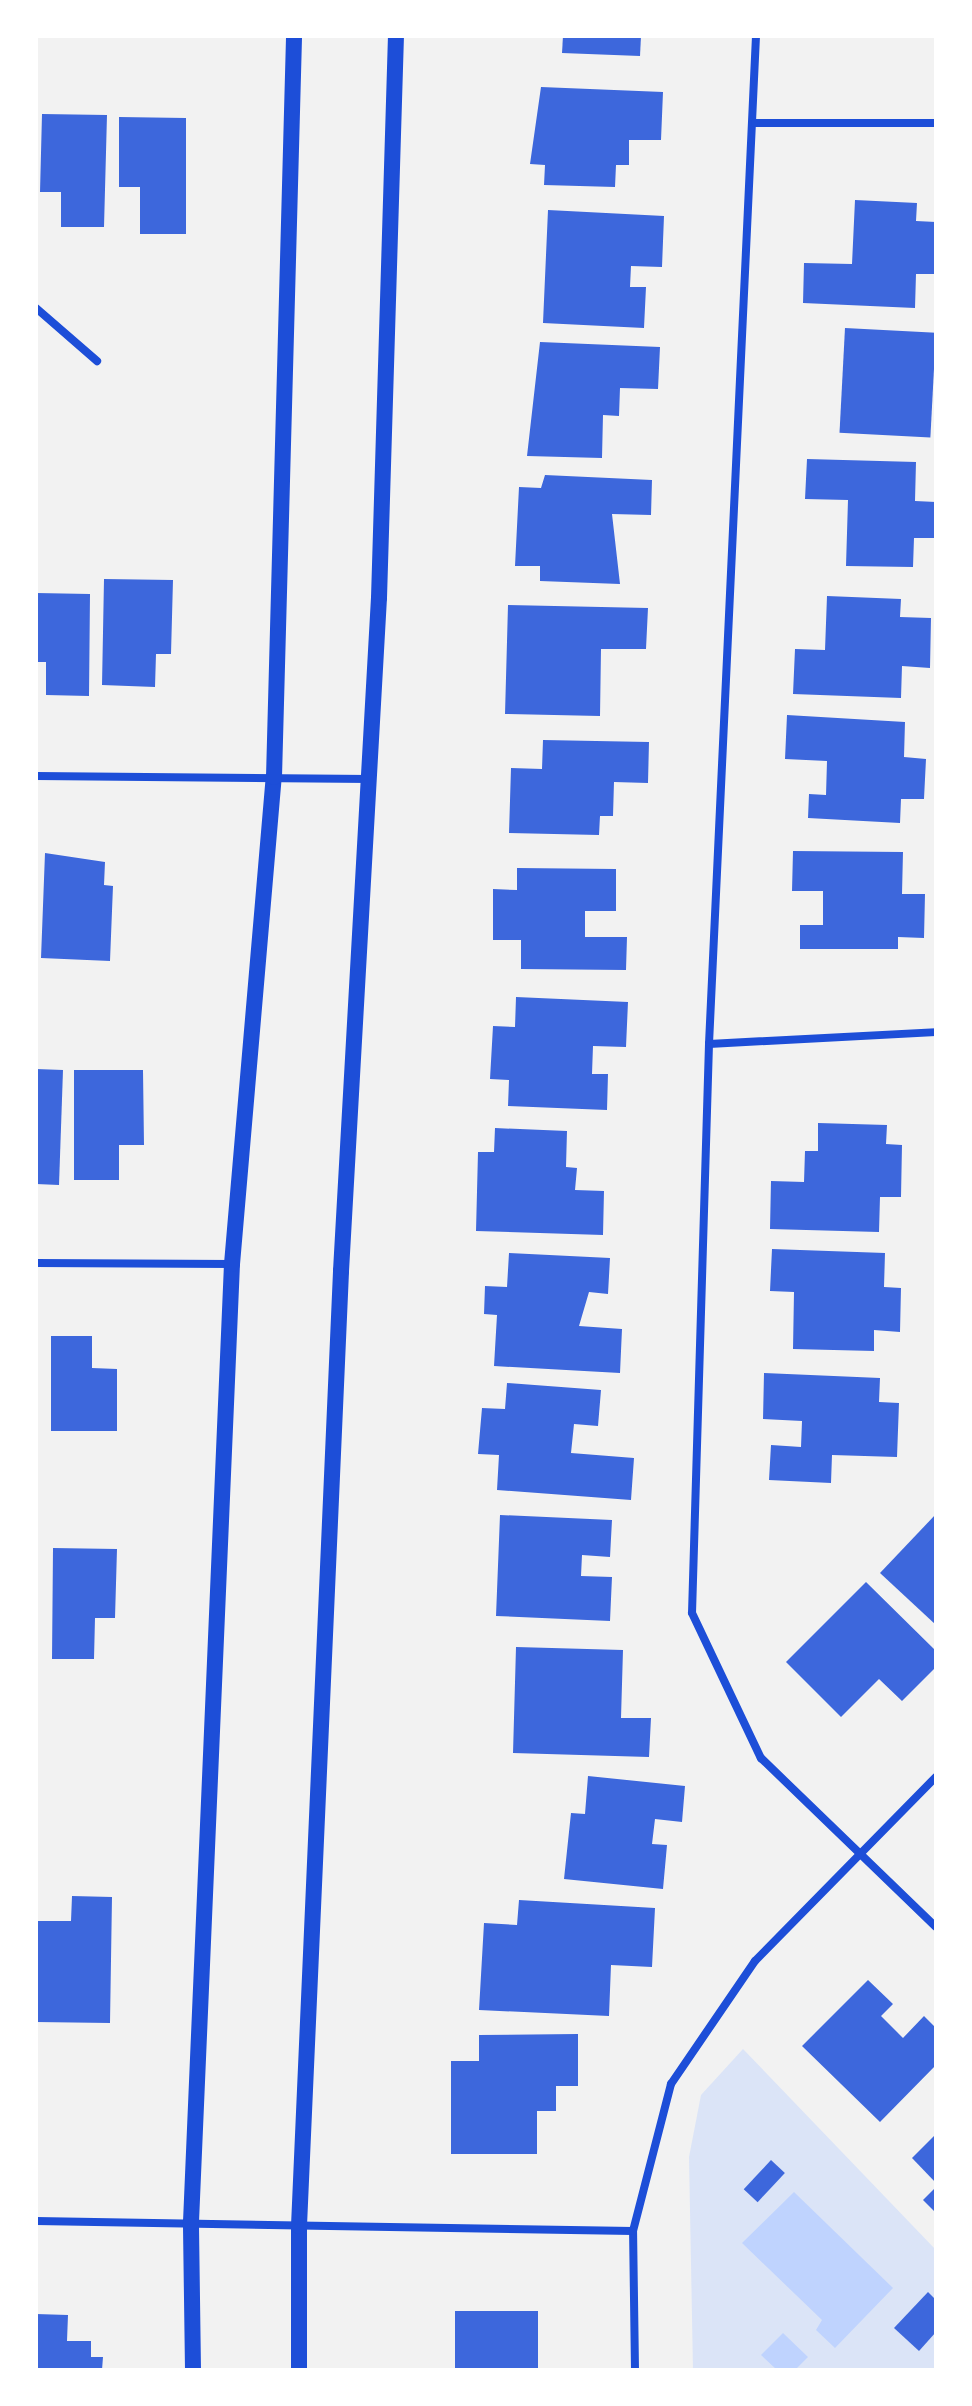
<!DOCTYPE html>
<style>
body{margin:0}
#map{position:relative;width:972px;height:2406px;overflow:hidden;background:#f2f2f2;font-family:"Exo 2",sans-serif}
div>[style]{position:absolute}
.green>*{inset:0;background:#dbe4f7}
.water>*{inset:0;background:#bfd3fe}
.building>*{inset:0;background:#3d67dc;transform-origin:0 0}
.minor>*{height:8px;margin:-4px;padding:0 4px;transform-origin:4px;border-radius:4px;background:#1d4ed8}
.secondary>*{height:16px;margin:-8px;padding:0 8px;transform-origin:8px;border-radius:8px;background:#1d4ed8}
span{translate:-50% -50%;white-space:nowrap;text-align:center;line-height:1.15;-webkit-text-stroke:6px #fff;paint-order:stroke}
.frame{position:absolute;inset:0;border:38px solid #fff;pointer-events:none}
</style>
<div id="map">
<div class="green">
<div style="clip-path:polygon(743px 2049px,936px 2250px,936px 2370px,693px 2370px,689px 2157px,701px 2095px)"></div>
</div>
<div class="water">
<div style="clip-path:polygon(794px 2192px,893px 2288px,835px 2348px,816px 2330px,822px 2320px,742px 2243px)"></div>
<div style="clip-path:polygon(783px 2333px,808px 2357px,795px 2370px,777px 2370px,761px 2355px)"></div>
</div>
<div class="building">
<div style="clip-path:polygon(563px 36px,641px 36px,640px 56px,562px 53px)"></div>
<div style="clip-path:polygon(541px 87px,663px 92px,661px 140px,629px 140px,629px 165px,616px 165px,615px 187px,544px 185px,545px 165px,530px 164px)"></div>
<div style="clip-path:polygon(42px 114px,107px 115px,104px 227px,61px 227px,61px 192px,40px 192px)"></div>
<div style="clip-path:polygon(119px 117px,186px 118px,186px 234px,140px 234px,140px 187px,119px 187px)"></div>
<div style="clip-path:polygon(855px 200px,917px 203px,916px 221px,936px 222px,936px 274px,916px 274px,915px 308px,803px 303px,804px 263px,852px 264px)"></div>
<div style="clip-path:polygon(548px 210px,664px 216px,662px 267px,631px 266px,630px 287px,646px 287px,644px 328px,543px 323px)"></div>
<div style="left:845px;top:328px;width:91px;height:105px;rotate:3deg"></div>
<div style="clip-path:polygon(540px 342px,660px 347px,658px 389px,620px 388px,619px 416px,603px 415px,602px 458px,527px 456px)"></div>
<div style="clip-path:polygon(807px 459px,916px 462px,915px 501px,936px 502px,936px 538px,914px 538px,913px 567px,846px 566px,848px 500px,805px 499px)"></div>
<div style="clip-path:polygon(545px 475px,652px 480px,651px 515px,612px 514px,620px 584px,540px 581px,540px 566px,515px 566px,519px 487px,541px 488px)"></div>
<div style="clip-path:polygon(104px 579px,173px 580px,171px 654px,156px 654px,155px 687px,102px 685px)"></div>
<div style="clip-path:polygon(36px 593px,90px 594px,89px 696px,46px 695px,46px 662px,36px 662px)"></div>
<div style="clip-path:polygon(827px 596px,901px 599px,900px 617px,931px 618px,930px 668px,902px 666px,901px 698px,793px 694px,795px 649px,825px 650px)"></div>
<div style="clip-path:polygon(508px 605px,648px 608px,646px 649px,601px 649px,600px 716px,505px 714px)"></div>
<div style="clip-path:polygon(787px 715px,905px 722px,904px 757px,926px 759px,924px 799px,901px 799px,900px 823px,808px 818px,809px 794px,826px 795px,827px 761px,785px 759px)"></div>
<div style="clip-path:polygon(543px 740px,649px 742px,648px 783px,614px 782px,613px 816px,600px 816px,599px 835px,509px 833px,511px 768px,542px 769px)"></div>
<div style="clip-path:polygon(793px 851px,903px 852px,902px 894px,925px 894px,924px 938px,898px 937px,898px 949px,800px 949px,800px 925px,823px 925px,823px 891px,792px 891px)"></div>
<div style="clip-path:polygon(45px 853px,105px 862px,104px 885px,113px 886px,110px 961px,41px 958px)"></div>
<div style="clip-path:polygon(517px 868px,616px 869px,616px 911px,585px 911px,585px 937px,627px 937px,626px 970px,521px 969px,521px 940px,493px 940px,493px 889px,517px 890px)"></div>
<div style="clip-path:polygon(516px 997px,628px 1002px,626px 1047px,593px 1046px,592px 1074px,608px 1074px,607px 1110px,508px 1106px,509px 1080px,490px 1079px,493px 1026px,515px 1027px)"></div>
<div style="clip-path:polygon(36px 1069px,63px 1070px,59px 1185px,36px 1184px)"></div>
<div style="clip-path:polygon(74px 1070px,143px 1070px,144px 1145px,119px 1145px,119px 1180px,74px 1180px)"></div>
<div style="clip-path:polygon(818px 1123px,887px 1125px,886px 1144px,902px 1145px,901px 1197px,880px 1197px,879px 1232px,770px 1229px,771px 1181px,804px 1182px,805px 1151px,818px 1151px)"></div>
<div style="clip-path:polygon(495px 1128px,567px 1131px,566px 1167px,577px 1168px,575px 1190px,604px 1191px,603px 1235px,476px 1231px,478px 1152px,494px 1152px)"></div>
<div style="clip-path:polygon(772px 1249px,885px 1253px,884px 1287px,901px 1288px,900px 1332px,874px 1330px,874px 1351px,793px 1349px,794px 1292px,770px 1291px)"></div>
<div style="clip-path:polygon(509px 1253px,610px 1258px,608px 1294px,589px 1292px,579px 1326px,622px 1329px,620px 1373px,494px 1366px,497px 1315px,484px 1314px,485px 1286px,507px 1287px)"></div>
<div style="clip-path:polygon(51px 1336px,92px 1336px,92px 1368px,117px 1369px,117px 1431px,51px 1431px)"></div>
<div style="clip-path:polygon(764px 1373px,880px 1378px,879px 1402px,899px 1403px,897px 1457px,832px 1455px,831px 1483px,769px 1480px,771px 1445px,801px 1447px,802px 1421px,763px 1419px)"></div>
<div style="clip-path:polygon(507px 1383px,601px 1390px,598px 1426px,574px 1424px,571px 1453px,634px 1458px,631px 1500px,497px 1490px,499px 1455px,478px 1454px,482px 1408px,505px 1409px)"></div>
<div style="clip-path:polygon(936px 1514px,936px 1625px,880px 1573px)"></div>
<div style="clip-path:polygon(500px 1515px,612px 1520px,610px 1557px,582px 1555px,581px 1576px,612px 1577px,610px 1621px,496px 1616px)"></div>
<div style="clip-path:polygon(53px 1548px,117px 1549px,115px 1618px,95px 1618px,94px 1659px,52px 1659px)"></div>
<div style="clip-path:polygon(866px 1582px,936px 1651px,936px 1667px,902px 1701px,879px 1679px,841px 1717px,786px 1662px)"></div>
<div style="clip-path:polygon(516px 1647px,623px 1650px,621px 1718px,651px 1718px,649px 1757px,513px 1753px)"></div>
<div style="clip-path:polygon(588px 1776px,685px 1786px,682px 1822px,655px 1819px,652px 1844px,667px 1845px,663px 1889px,564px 1879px,571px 1813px,585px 1814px)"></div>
<div style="clip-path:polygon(72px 1896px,112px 1897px,110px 2023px,36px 2022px,37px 1921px,71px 1921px)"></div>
<div style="clip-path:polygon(519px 1900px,655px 1908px,652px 1967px,611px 1965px,609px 2016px,479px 2010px,484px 1923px,517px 1925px)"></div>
<div style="clip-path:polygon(868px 1980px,893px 2004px,881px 2016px,903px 2038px,924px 2016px,936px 2028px,936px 2065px,880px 2122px,802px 2046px)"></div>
<div style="clip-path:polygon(578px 2034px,578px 2086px,556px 2086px,556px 2111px,537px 2111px,537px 2154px,451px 2154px,451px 2061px,479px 2061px,479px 2035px)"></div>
<div style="clip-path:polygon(936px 2134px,936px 2183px,912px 2158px)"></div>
<div style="left:771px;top:2160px;width:19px;height:40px;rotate:43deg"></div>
<div style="clip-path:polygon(936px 2187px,936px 2213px,923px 2200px)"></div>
<div style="clip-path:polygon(928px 2292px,936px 2300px,936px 2332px,919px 2351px,894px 2328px)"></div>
<div style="left:455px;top:2311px;width:83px;height:59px"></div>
<div style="clip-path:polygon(36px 2314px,68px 2315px,67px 2341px,91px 2341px,91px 2357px,103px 2357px,102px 2370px,36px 2370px)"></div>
</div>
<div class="minor">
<div style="left:756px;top:36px;width:1009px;rotate:92.67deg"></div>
<div style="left:709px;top:1044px;width:569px;rotate:91.71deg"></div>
<div style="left:692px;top:1613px;width:161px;rotate:64.6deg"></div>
<div style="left:761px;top:1758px;width:243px;rotate:44deg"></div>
<div style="left:755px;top:123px;width:181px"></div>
<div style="left:36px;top:308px;width:81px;rotate:41deg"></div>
<div style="left:36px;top:776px;width:334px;rotate:0.5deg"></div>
<div style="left:709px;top:1044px;width:227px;rotate:-3deg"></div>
<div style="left:36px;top:1263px;width:196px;rotate:0.3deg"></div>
<div style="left:36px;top:2221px;width:597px;rotate:0.96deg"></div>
<div style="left:635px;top:2370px;width:139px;rotate:-90.8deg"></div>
<div style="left:633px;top:2231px;width:152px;rotate:-75.5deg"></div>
<div style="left:671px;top:2084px;width:149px;rotate:-55.7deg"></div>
<div style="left:755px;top:1961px;width:258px;rotate:-45.5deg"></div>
</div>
<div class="secondary">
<div style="left:193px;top:2370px;width:148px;rotate:-90.8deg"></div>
<div style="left:191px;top:2222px;width:959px;rotate:-87.55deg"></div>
<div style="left:232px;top:1264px;width:489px;rotate:-85.1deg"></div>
<div style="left:274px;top:777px;width:741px;rotate:-88.45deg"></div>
<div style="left:299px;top:2370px;width:144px;rotate:-90deg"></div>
<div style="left:299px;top:2226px;width:956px;rotate:-87.48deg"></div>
<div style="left:341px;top:1271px;width:674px;rotate:-86.77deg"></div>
<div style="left:379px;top:598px;width:562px;rotate:-88.27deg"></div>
</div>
<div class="frame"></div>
</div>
